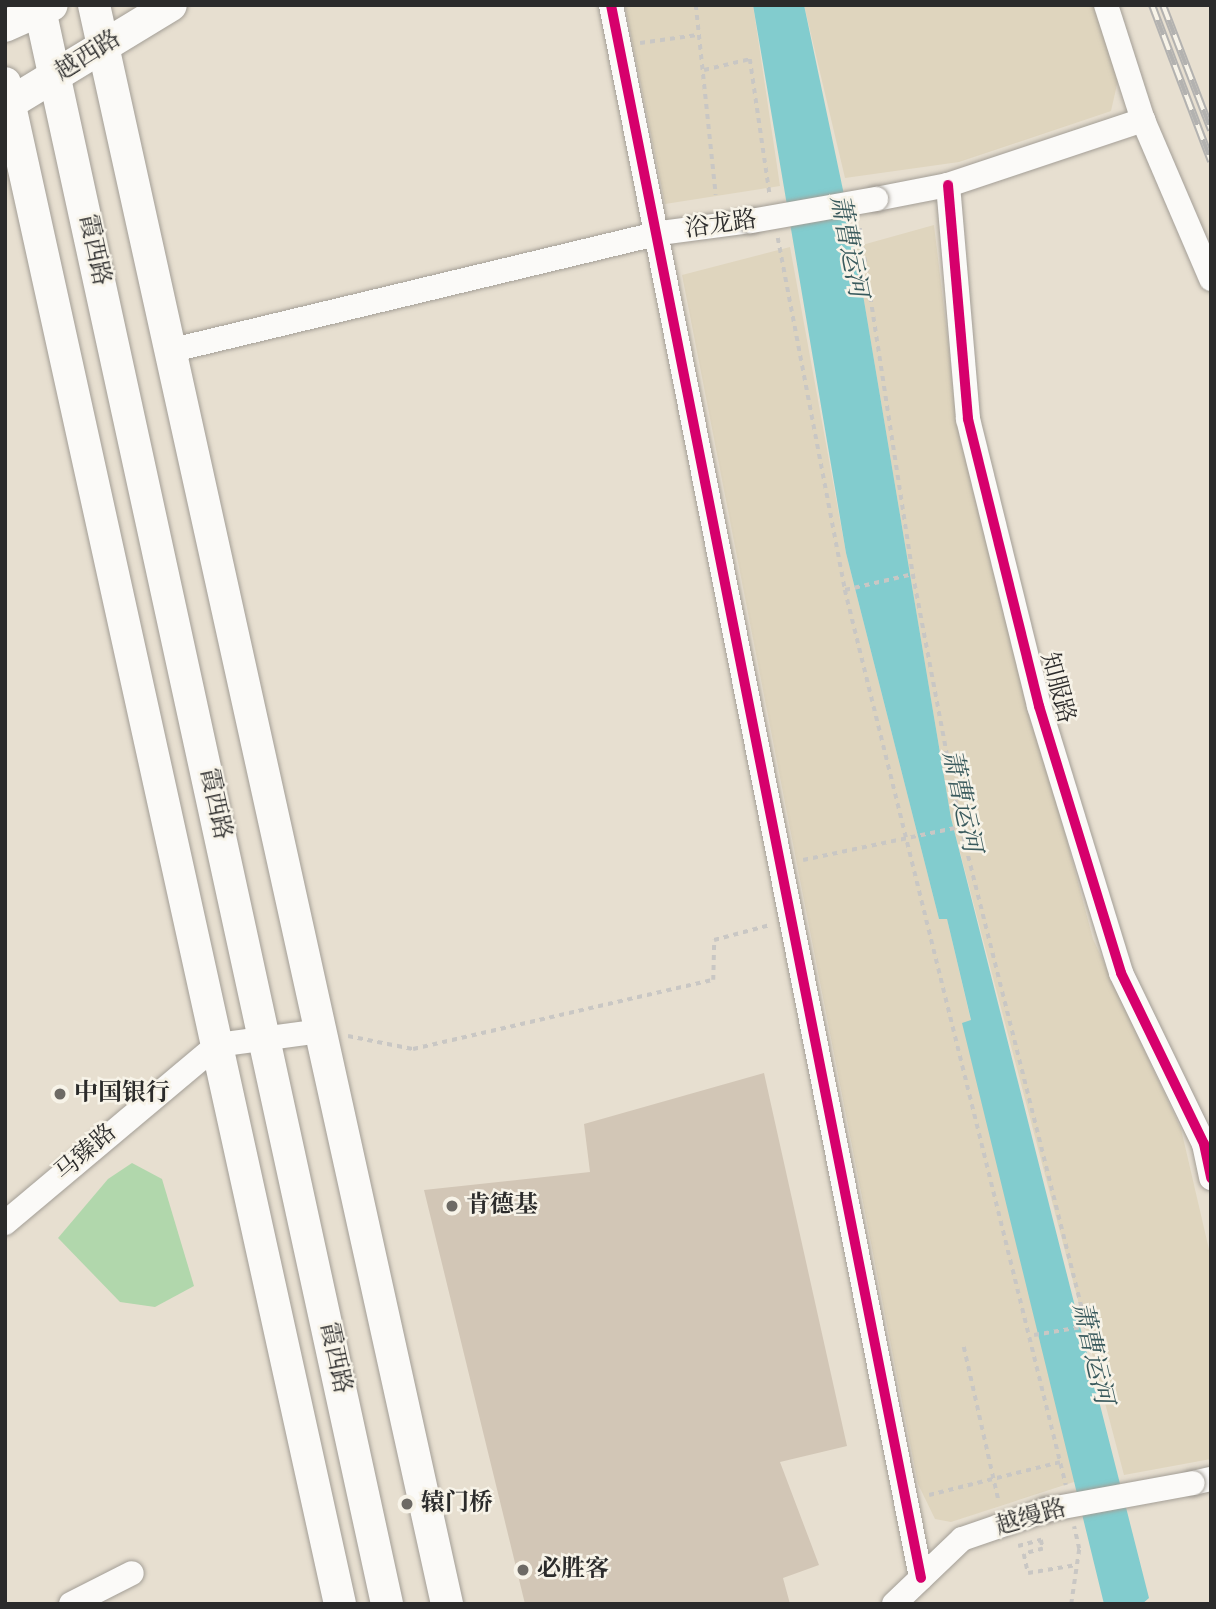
<!DOCTYPE html>
<meta charset="utf-8">
<style>
body{margin:0}
#map{position:relative;width:1216px;height:1609px;overflow:hidden;background:#e7dfd0;font-family:"Libre Bodoni","Noto Serif SC",serif}
div>[style]{position:absolute}
.built>*{inset:0;background:#dfd5be}
.green>*{inset:0;background:#b1d7ac}
.water>*{inset:0;background:#82ccce}
.building>*{inset:0;background:#d2c6b6}
.path>*{height:3.5px;margin-top:-1.75px;transform-origin:0;background:repeating-linear-gradient(90deg,#c9c7c4 0 5px,transparent 0 10px)}
.roads{filter:drop-shadow(0 0 2px #a39e96) drop-shadow(0 0 2px #a39e96)}
.minor>*{height:24px;margin:-12px;padding:0 12px;transform-origin:12px;border-radius:12px;background:#fbfaf8}
.major>*{height:32px;margin:-16px;padding:0 16px;transform-origin:16px;border-radius:16px;background:#fbfaf8}
.rail>*{height:8px;margin-top:-4px;transform-origin:0;background:repeating-linear-gradient(90deg,#f7f3e8 0 16px,#b3b2b0 0 32px);box-sizing:border-box;border-block:2px solid #b3b2b0}
.bridges{filter:drop-shadow(0 0 2px #a39e96) drop-shadow(0 0 2px #a39e96)}
.minor-bridge>*{height:24px;margin:-12px;padding:0 12px;transform-origin:12px;border-radius:12px;background:#fbfaf8}
.cycleway>*{height:10px;margin:-5px;padding:0 5px;transform-origin:5px;border-radius:5px;background:#d6006c}
.dots>*{width:19px;height:19px;translate:-50% -50%;box-sizing:border-box;border:4px solid #f7f3e8;border-radius:50%}
span{translate:-50% -50%;white-space:nowrap;text-align:center;line-height:1.15;-webkit-text-stroke:5px #f7f3e8;paint-order:stroke}
.street-label{font-size:24px;color:#2b2b2b}
.poi-label{font-size:24px;color:#2b2b2b;font-weight:700}
.left{translate:0 -50%;text-align:left}
.water-label{font-size:26px;color:#38595c;font-style:italic}
.frame{position:absolute;inset:0;border:7px solid #2b2b2b;pointer-events:none}
</style>
<div id="map">
<div class="built">
<div style="clip-path:polygon(625px 5px,753px 5px,780px 186px,665px 204px)"></div>
<div style="clip-path:polygon(804px 5px,1094px 5px,1118px 80px,1111px 111px,959px 162px,845px 178px)"></div>
<div style="clip-path:polygon(934px 225px,959px 434px,1093px 939px,1181px 1129px,1211px 1258px,1211px 1459px,1124px 1475px,951px 818px,855px 247px)"></div>
<div style="clip-path:polygon(790px 247px,846px 553px,939px 919px,947px 919px,971px 1021px,963px 1024px,1077px 1481px,951px 1522px,935px 1519px,918px 1484px,682px 275px)"></div>
</div>
<div class="green">
<div style="clip-path:polygon(132px 1163px,162px 1179px,194px 1286px,155px 1307px,120px 1302px,58px 1238px,108px 1179px)"></div>
</div>
<div class="water">
<div style="clip-path:polygon(753px 5px,804px 5px,855px 247px,951px 818px,1149px 1598px,1142px 1604px,1104px 1604px,962px 1023px,971px 1020px,947px 919px,939px 919px,846px 553px)"></div>
</div>
<div class="building">
<div style="clip-path:polygon(764px 1073px,847px 1446px,780px 1462px,819px 1565px,783px 1578px,790px 1604px,525px 1604px,424px 1190px,590px 1172px,584px 1124px)"></div>
</div>
<div class="path">
<div style="left:696px;top:5px;width:191px;rotate:84deg"></div>
<div style="left:640px;top:43px;width:58px;rotate:-8deg"></div>
<div style="left:704px;top:70px;width:47px;rotate:-13.4deg"></div>
<div style="left:750px;top:59px;width:138px;rotate:81.7deg"></div>
<div style="left:860px;top:228px;width:350px;rotate:81.3deg"></div>
<div style="left:913px;top:574px;width:258px;rotate:79.3deg"></div>
<div style="left:961px;top:827px;width:541px;rotate:75.89deg"></div>
<div style="left:778px;top:238px;width:358px;rotate:79.2deg"></div>
<div style="left:845px;top:590px;width:922px;rotate:76.13deg"></div>
<div style="left:845px;top:590px;width:70px;rotate:-13.2deg"></div>
<div style="left:803px;top:860px;width:160px;rotate:-11.9deg"></div>
<div style="left:348px;top:1036px;width:66px;rotate:11.3deg"></div>
<div style="left:413px;top:1049px;width:308px;rotate:-13deg"></div>
<div style="left:713px;top:980px;width:40px;rotate:-88.6deg"></div>
<div style="left:714px;top:940px;width:58px;rotate:-15deg"></div>
<div style="left:1034px;top:1335px;width:54px;rotate:-9.6deg"></div>
<div style="left:964px;top:1347px;width:159px;rotate:77.3deg"></div>
<div style="left:929px;top:1495px;width:135px;rotate:-14.1deg"></div>
<div style="left:1018px;top:1546px;width:24px;rotate:-15deg"></div>
<div style="left:1041px;top:1540px;width:9px;rotate:77deg"></div>
<div style="left:1043px;top:1549px;width:20px;rotate:165deg"></div>
<div style="left:1024px;top:1554px;width:19px;rotate:78deg"></div>
<div style="left:1028px;top:1573px;width:49px;rotate:-9.5deg"></div>
<div style="left:1071px;top:1604px;width:56px;rotate:-81.7deg"></div>
<div style="left:1079px;top:1549px;width:23px;rotate:-103deg"></div>
</div>
<div class="roads">
<div class="minor">
<div style="left:611px;top:5px;width:1603px;rotate:78.85deg"></div>
<div style="left:1106px;top:5px;width:121px;rotate:72.2deg"></div>
<div style="left:1143px;top:120px;width:173px;rotate:66.8deg"></div>
<div style="left:948px;top:185px;width:235px;rotate:85.1deg"></div>
<div style="left:968px;top:419px;width:296px;rotate:76.1deg"></div>
<div style="left:1039px;top:706px;width:279px;rotate:72.9deg"></div>
<div style="left:1121px;top:973px;width:190px;rotate:64.1deg"></div>
<div style="left:1204px;top:1144px;width:35px;rotate:78deg"></div>
<div style="left:876px;top:199px;width:73px;rotate:-11deg"></div>
<div style="left:948px;top:185px;width:206px;rotate:-18.4deg"></div>
<div style="left:173px;top:350px;width:501px;rotate:-13.51deg"></div>
<div style="left:660px;top:233px;width:92px;rotate:-7.5deg"></div>
<div style="left:5px;top:1223px;width:277px;rotate:-40deg"></div>
<div style="left:217px;top:1045px;width:105px;rotate:-7.7deg"></div>
<div style="left:1193px;top:1483px;width:18px;rotate:-13deg"></div>
<div style="left:71px;top:1604px;width:68px;rotate:-26.9deg"></div>
<div style="left:894px;top:1604px;width:94px;rotate:-43.7deg"></div>
<div style="left:962px;top:1539px;width:89px;rotate:-19deg"></div>
</div>
<div class="major">
<div style="left:39px;top:5px;width:1636px;rotate:77.72deg"></div>
<div style="left:94px;top:5px;width:1638px;rotate:77.55deg"></div>
<div style="left:5px;top:26px;width:51px;rotate:-24.1deg"></div>
<div style="left:5px;top:83px;width:1557px;rotate:77.58deg"></div>
<div style="left:5px;top:106px;width:194px;rotate:-31.3deg"></div>
</div>
</div>
<div class="rail">
<div style="left:1152px;top:5px;width:167px;rotate:69.3deg"></div>
<div style="left:1163px;top:5px;width:134px;rotate:69deg"></div>
</div>
<div class="bridges">
<div class="minor-bridge">
<div style="left:751px;top:221px;width:127px;rotate:-10deg"></div>
<div style="left:1046px;top:1510px;width:149px;rotate:-10.4deg"></div>
</div>
</div>
<div class="cycleway">
<div style="left:611px;top:5px;width:1603px;rotate:78.85deg"></div>
<div style="left:948px;top:185px;width:235px;rotate:85.1deg"></div>
<div style="left:968px;top:419px;width:296px;rotate:76.1deg"></div>
<div style="left:1039px;top:706px;width:279px;rotate:72.9deg"></div>
<div style="left:1121px;top:973px;width:190px;rotate:64.1deg"></div>
<div style="left:1204px;top:1144px;width:35px;rotate:78deg"></div>
</div>
<div class="dots">
<div style="left:60px;top:1094px;background:#6d6a65"></div>
<div style="left:452px;top:1206px;background:#6d6a65"></div>
<div style="left:407px;top:1504px;background:#6d6a65"></div>
<div style="left:523px;top:1570px;background:#6d6a65"></div>
</div>
<div class="street-label">
<span style="left:88px;top:56px;rotate:-32deg">越西路</span>
<span style="left:721px;top:225px;rotate:-8deg">浴龙路</span>
<span style="left:94px;top:250px;rotate:78deg">霞西路</span>
<span style="left:1057px;top:688px;rotate:75deg">知服路</span>
<span style="left:215px;top:804px;rotate:78deg">霞西路</span>
<span style="left:86px;top:1153px;rotate:-41deg">马臻路</span>
<span style="left:335px;top:1358px;rotate:78deg">霞西路</span>
<span style="left:1031px;top:1518px;rotate:-16deg">越缦路</span>
</div>
<div class="poi-label">
<span class="left" style="left:74px;top:1094px">中国银行</span>
<span class="left" style="left:466px;top:1206px">肯德基</span>
<span class="left" style="left:421px;top:1504px">辕门桥</span>
<span class="left" style="left:537px;top:1570px">必胜客</span>
</div>
<div class="water-label">
<span style="left:848px;top:246px;rotate:79deg">萧曹运河</span>
<span style="left:961px;top:801px;rotate:78deg">萧曹运河</span>
<span style="left:1092px;top:1353px;rotate:77deg">萧曹运河</span>
</div>
<div class="frame"></div>
</div>
